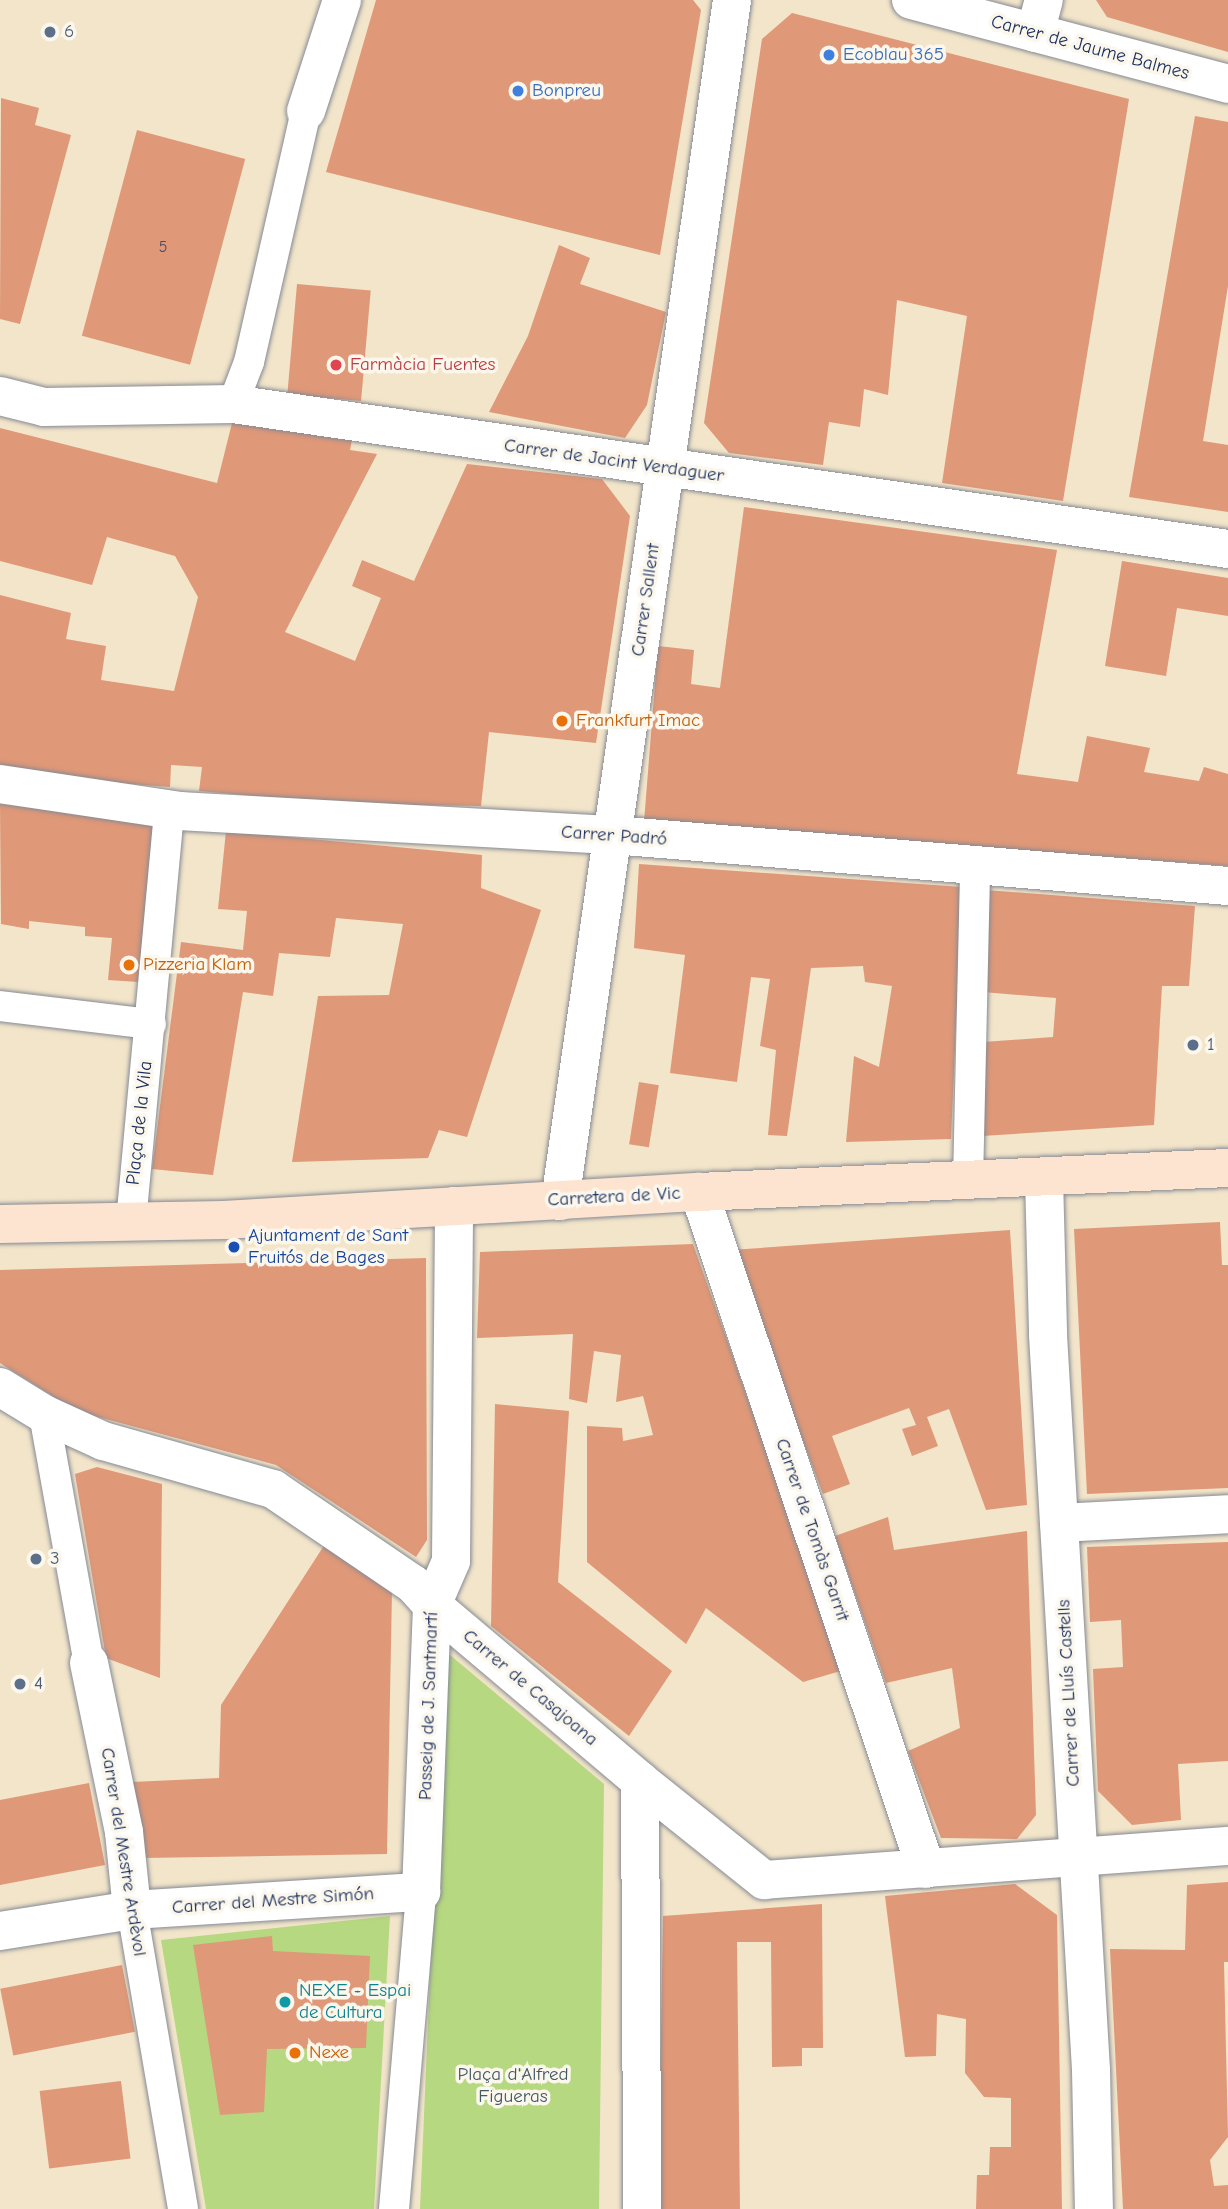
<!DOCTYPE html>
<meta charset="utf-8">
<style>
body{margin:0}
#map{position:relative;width:1228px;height:2209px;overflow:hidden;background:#f2e5ca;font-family:"Comic Neue",sans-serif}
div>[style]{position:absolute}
.green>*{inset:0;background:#b6d880}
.building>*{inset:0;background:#df9878;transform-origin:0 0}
.roads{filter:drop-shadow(0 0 2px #868a94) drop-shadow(0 0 2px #868a94)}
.pedestrian>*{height:30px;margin:-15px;padding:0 15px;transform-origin:15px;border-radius:15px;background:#fff}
.minor>*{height:38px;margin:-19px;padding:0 19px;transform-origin:19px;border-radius:19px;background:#fff}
.secondary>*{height:38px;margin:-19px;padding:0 19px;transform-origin:19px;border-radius:19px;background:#fde4d1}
.dots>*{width:19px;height:19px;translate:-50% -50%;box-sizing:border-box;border:4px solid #fbf7ec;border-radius:50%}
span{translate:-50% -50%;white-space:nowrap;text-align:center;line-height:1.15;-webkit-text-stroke:7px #fbf7ec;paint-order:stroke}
.number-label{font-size:16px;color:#4c4964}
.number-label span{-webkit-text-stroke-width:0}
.service-label{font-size:19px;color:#4e5e75}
.left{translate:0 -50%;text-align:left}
.street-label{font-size:19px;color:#1b2f5e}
.shop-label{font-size:19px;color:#366cbe}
.health-label{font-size:19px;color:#be3a42}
.food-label{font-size:19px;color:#c56008}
.transit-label{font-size:19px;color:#164399}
.culture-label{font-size:19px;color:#0d838f}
.park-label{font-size:19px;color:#425966}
</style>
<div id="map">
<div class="green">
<div style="clip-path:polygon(444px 1650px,604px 1784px,599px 2209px,420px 2209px)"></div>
<div style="clip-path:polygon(390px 1916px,374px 2209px,206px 2209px,161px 1940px)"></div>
</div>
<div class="building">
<div style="clip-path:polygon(376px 0,693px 0,701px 10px,660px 255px,326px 172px)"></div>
<div style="clip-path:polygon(1096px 0,1228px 0,1228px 52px,1107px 17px)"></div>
<div style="clip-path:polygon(792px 13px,1129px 99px,1063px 501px,942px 483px,967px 316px,897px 300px,888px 395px,864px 389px,860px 427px,829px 422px,823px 465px,729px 453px,704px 423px,762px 39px)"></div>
<div style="clip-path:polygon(1px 98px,39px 108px,35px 125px,71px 135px,20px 324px,0 319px)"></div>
<div style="clip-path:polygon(1195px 116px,1228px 122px,1228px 286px,1203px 441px,1228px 445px,1228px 512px,1129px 497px)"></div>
<div style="left:137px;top:130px;width:112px;height:213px;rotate:15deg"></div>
<div style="clip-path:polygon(559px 245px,590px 258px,580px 284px,666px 312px,647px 405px,625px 438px,489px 412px,528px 336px)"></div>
<div style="left:297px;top:284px;width:74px;height:111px;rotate:5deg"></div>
<div style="clip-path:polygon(232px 423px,352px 440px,350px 450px,377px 454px,285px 632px,355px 661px,381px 598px,352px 586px,362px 560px,414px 581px,467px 464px,602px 479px,630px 516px,596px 743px,489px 732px,481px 806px,347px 804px,199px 791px,202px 767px,171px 765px,170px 787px,51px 778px,0 766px,0 595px,71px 613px,66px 639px,106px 646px,101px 680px,174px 691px,198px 597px,175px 556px,107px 537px,92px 585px,0 561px,0 428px,217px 483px)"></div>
<div style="clip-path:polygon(744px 507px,1057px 550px,1017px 774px,1078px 782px,1087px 736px,1150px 748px,1144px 772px,1199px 781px,1204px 767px,1228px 774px,1228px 866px,644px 822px,658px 646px,694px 650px,691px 684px,720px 688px)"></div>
<div style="clip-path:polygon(1122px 561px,1228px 578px,1228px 616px,1177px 608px,1166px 676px,1105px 666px)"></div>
<div style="clip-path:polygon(0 804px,155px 824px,138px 982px,108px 980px,112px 938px,85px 936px,85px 927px,29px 921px,29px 929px,1px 924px)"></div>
<div style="clip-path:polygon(226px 831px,482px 855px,481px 888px,541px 910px,467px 1137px,439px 1130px,428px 1158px,292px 1162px,318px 996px,389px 995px,403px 924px,336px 918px,330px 957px,279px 953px,273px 996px,243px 992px,213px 1175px,152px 1169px,181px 942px,243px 950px,247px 911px,218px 909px)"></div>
<div style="clip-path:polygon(639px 864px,962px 887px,951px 1139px,846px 1142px,854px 1056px,879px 1067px,892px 986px,865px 982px,863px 966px,811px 968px,787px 1136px,768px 1135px,776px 1050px,760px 1046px,770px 979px,751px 977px,737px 1082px,670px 1073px,685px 955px,634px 948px)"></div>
<div style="clip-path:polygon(986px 890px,1195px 906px,1189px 986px,1162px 986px,1154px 1125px,982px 1136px,983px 1042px,1053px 1037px,1056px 998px,983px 992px)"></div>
<div style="left:639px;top:1082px;width:20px;height:63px;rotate:9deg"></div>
<div style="clip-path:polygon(1220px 1222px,1222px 1265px,1228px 1265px,1228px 1488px,1087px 1494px,1074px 1229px)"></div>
<div style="clip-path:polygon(1010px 1230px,1027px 1505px,986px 1510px,949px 1409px,927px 1417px,938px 1446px,912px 1456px,902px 1429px,916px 1425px,909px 1408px,832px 1436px,850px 1484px,823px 1494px,731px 1250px)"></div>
<div style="clip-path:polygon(693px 1244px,844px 1670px,803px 1682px,706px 1608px,686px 1644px,587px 1562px,587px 1426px,622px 1428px,623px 1441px,653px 1435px,643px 1396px,616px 1402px,621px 1355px,594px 1351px,587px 1403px,569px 1399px,573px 1334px,477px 1338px,480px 1252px)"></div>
<div style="clip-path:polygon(426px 1258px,427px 1540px,416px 1557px,276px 1465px,76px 1411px,0 1363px,0 1270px)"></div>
<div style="clip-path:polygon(495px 1404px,569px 1411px,558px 1582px,672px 1671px,629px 1736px,491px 1626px)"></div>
<div style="clip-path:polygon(97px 1467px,162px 1484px,160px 1678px,106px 1658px,75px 1474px)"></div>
<div style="clip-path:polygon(888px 1517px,894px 1550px,1027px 1531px,1036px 1815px,1017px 1839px,941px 1838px,908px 1751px,960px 1728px,952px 1668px,886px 1683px,835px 1536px)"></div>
<div style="clip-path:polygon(1228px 1542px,1228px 1761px,1178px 1764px,1181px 1820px,1132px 1825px,1098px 1791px,1093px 1669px,1123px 1667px,1121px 1620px,1090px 1622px,1087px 1547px)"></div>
<div style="clip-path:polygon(325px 1544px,392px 1591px,387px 1854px,142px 1858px,132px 1782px,219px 1778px,221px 1705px)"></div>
<div style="clip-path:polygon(89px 1783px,105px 1865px,0 1885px,0 1800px)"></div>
<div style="clip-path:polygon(1228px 1882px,1228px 1962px,1224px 1962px,1228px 2137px,1210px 2160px,1214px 2186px,1228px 2185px,1228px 2209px,1123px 2209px,1110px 1949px,1185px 1950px,1187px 1885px)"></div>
<div style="clip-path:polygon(1015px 1884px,1057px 1915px,1062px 2209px,976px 2209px,977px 2175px,989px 2175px,990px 2147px,1011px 2147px,1011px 2098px,984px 2097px,965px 2073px,966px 2019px,937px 2014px,936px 2056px,905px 2057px,885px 1896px)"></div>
<div style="clip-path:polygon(822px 1904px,823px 2048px,802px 2048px,802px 2066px,772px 2067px,771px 1942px,737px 1942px,740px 2209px,658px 2209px,663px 1916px)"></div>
<div style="clip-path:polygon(272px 1936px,273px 1951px,370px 1956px,366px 2048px,267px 2049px,264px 2112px,220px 2115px,193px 1945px)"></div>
<div style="left:122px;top:1965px;width:68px;height:124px;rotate:79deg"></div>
<div style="left:121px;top:2081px;width:78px;height:82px;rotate:83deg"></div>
</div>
<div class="roads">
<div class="pedestrian">
<div style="left:233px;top:404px;width:45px;rotate:-69.1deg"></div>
<div style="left:249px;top:362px;width:257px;rotate:-77.2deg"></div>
<div style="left:0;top:1006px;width:152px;rotate:6.8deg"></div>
<div style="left:968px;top:1182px;width:317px;rotate:-88.7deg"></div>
<div style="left:131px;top:1222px;width:414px;rotate:-84.7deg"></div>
<div style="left:44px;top:1414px;width:253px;rotate:79.8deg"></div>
<div style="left:132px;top:1910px;width:303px;rotate:80.3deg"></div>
<div style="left:394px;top:2209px;width:318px;rotate:-85.1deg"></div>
</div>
<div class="minor">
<div style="left:911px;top:0;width:328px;rotate:14.8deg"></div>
<div style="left:1035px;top:33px;width:34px;rotate:-75deg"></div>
<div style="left:306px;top:111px;width:117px;rotate:-72deg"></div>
<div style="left:0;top:396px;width:45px;rotate:14deg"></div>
<div style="left:44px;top:407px;width:189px;rotate:-0.9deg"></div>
<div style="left:233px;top:404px;width:1006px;rotate:8.29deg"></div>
<div style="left:0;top:784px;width:182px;rotate:8.5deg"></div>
<div style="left:180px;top:811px;width:434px;rotate:3.2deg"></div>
<div style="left:613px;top:835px;width:617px;rotate:4.74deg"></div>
<div style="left:1044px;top:1178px;width:157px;rotate:88.5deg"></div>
<div style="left:1048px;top:1335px;width:736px;rotate:86.65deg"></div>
<div style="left:1091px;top:2070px;width:139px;rotate:88.8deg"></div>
<div style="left:699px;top:1192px;width:714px;rotate:71.46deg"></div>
<div style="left:560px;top:1201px;width:1213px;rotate:-81.85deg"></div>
<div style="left:0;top:1387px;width:52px;rotate:31.5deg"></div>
<div style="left:44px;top:1414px;width:65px;rotate:24.6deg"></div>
<div style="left:103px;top:1441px;width:177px;rotate:15.8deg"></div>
<div style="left:273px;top:1489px;width:169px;rotate:34.2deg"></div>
<div style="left:413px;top:1584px;width:28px;rotate:48deg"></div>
<div style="left:432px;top:1605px;width:272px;rotate:40.2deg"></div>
<div style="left:640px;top:1781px;width:159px;rotate:38.6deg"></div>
<div style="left:764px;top:1880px;width:465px;rotate:-4.2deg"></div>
<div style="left:1059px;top:1523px;width:169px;rotate:-3deg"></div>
<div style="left:89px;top:1663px;width:173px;rotate:78.3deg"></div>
<div style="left:124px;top:1832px;width:78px;rotate:84.1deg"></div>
<div style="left:640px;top:1781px;width:428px;rotate:89.7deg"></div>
<div style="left:0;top:1931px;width:134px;rotate:-9deg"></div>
<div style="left:132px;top:1910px;width:290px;rotate:-3.6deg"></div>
<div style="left:421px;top:1892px;width:287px;rotate:-87.8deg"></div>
<div style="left:432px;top:1605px;width:48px;rotate:-66.6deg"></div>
<div style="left:451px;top:1561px;width:355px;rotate:-89.5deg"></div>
</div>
<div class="secondary">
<div style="left:0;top:1224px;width:224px;rotate:-1deg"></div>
<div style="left:224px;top:1220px;width:476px;rotate:-3.4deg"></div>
<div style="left:699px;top:1192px;width:530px;rotate:-2.6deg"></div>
</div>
</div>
<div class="dots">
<div style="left:50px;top:32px;background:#5c6f8a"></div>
<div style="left:829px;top:55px;background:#3f7fe0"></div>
<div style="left:518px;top:91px;background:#3f7fe0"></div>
<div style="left:336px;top:365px;background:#e0444e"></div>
<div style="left:562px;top:721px;background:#e8710a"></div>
<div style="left:129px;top:965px;background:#e8710a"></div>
<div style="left:1193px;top:1045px;background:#5c6f8a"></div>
<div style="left:234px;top:1247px;background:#1a4fb4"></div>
<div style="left:36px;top:1559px;background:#5c6f8a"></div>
<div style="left:20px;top:1684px;background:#5c6f8a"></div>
<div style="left:285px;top:2002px;background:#0f9aa8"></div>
<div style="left:295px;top:2053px;background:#e8710a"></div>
</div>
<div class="number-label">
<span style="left:163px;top:247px">5</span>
</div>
<div class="service-label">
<span class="left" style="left:64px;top:32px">6</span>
<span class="left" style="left:1207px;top:1045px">1</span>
<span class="left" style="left:50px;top:1559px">3</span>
<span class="left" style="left:34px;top:1684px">4</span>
</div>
<div class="street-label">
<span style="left:1090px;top:48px;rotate:15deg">Carrer de Jaume Balmes</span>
<span style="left:614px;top:461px;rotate:8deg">Carrer de Jacint Verdaguer</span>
<span style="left:646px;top:600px;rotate:-82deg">Carrer Sallent</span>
<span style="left:614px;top:836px;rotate:4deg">Carrer Padró</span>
<span style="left:140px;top:1123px;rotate:-84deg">Plaça de la Vila</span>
<span style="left:614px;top:1197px;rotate:-3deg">Carretera de Vic</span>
<span style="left:812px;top:1530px;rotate:71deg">Carrer de Tomàs Garrit</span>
<span style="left:530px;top:1688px;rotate:40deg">Carrer de Casajoana</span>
<span style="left:1069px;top:1693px;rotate:-93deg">Carrer de Lluís Castells</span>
<span style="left:429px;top:1706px;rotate:-88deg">Passeig de J. Santmartí</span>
<span style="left:123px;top:1852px;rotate:81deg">Carrer del Mestre Ardèvol</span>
<span style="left:273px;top:1901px;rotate:-4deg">Carrer del Mestre Simón</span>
</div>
<div class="shop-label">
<span class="left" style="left:843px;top:55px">Ecoblau 365</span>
<span class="left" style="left:532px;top:91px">Bonpreu</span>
</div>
<div class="health-label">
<span class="left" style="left:350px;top:365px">Farmàcia Fuentes</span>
</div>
<div class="food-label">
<span class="left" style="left:576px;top:721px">Frankfurt Imac</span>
<span class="left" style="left:143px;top:965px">Pizzeria Klam</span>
<span class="left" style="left:309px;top:2053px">Nexe</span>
</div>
<div class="transit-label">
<span class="left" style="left:248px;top:1247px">Ajuntament de Sant<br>Fruitós de Bages</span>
</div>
<div class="culture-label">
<span class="left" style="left:299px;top:2002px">NEXE - Espai<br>de Cultura</span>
</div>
<div class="park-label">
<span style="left:513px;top:2086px">Plaça d'Alfred<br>Figueras</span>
</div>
</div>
